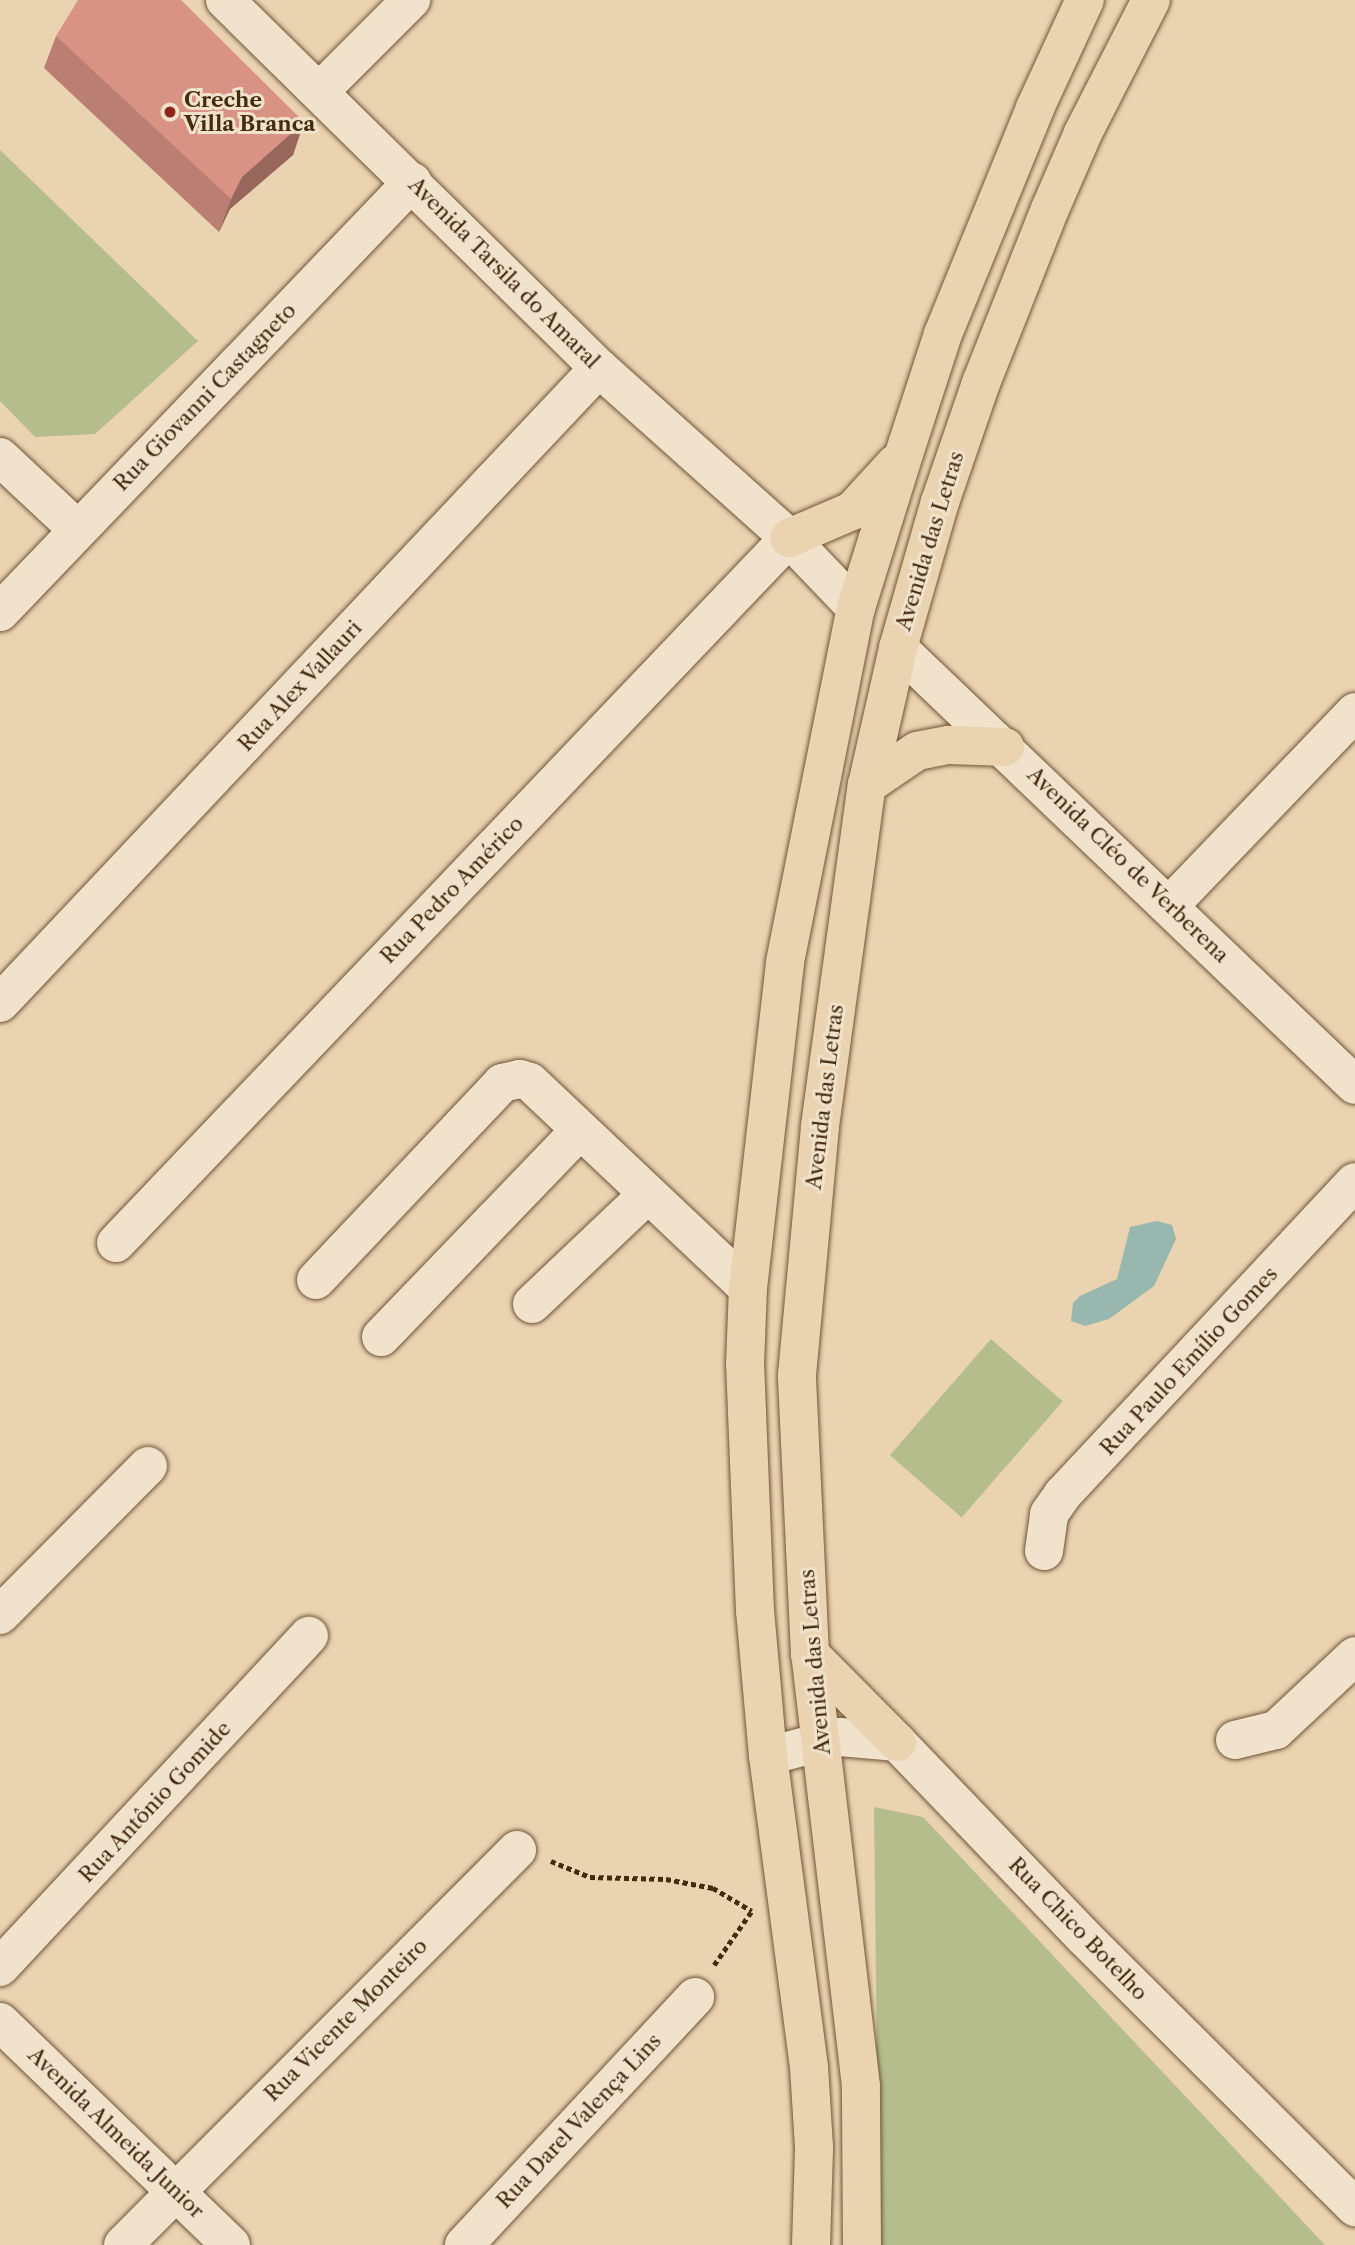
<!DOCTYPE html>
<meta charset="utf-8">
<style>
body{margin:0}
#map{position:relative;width:1355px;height:2245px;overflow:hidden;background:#ead3b1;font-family:"Libre Caslon Text",serif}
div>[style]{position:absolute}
.green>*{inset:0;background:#b5bd8d;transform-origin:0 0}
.water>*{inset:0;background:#98b7af}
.path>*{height:4.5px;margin-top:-2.25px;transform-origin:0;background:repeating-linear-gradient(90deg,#442b0e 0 5px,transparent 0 8.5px)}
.roads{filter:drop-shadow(0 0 2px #6e5537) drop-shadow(0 0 2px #6e5537)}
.minor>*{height:38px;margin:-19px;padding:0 19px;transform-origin:19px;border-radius:19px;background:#f1e2cc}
.tertiary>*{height:38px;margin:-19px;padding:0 19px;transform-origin:19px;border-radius:19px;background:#f1e2cc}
.secondary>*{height:38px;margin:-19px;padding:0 19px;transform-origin:19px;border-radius:19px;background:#f1e2cc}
.primary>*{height:38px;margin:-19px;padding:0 19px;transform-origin:19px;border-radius:19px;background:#ead3b1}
.wall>*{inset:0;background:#ba7e72}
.shaded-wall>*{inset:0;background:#97675c}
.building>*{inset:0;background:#d89384}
.dots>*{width:19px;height:19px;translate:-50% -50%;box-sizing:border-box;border:4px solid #f1e2cc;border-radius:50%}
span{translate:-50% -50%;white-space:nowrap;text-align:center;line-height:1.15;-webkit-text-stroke:6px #f1e2cc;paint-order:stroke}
.poi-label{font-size:21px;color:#442b0e;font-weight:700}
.left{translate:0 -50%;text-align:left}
.street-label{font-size:21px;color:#442b0e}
</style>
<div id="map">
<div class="green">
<div style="clip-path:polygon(0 150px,198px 341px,95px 434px,35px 437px,0 401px)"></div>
<div style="left:991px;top:1339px;width:95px;height:154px;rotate:41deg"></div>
<div style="clip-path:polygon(874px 1807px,923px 1817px,1325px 2245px,879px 2245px)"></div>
</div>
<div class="water">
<div style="clip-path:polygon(1157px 1221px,1172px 1225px,1176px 1239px,1154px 1286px,1109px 1319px,1085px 1326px,1071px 1321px,1073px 1303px,1080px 1296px,1117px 1279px,1130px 1227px)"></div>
</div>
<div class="path">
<div style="left:551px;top:1861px;width:42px;rotate:22.3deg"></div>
<div style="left:590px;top:1877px;width:76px;rotate:1.5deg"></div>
<div style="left:666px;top:1879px;width:48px;rotate:10.8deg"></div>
<div style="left:713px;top:1888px;width:45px;rotate:30.5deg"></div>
<div style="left:714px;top:1965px;width:65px;rotate:-55.1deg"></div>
</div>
<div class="roads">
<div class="minor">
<div style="left:320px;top:91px;width:129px;rotate:-45deg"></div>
<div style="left:0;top:457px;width:105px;rotate:43.1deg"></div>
<div style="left:0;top:612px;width:596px;rotate:-46.22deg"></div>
<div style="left:898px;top:648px;width:632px;rotate:43.72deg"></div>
<div style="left:1170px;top:905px;width:267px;rotate:-46.2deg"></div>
<div style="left:0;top:1003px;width:873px;rotate:-46.67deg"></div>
<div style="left:116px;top:1243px;width:975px;rotate:-46.33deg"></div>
<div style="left:316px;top:1280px;width:271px;rotate:-46.6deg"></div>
<div style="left:502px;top:1083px;width:18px;rotate:-13deg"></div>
<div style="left:520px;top:1079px;width:10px;rotate:17deg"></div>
<div style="left:530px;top:1082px;width:300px;rotate:43.4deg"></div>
<div style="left:532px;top:1304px;width:157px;rotate:-43.5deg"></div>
<div style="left:381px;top:1337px;width:286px;rotate:-46.1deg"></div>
<div style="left:1044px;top:1551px;width:37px;rotate:-82deg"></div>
<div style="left:1049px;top:1514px;width:24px;rotate:-55deg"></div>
<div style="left:1063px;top:1494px;width:427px;rotate:-46.9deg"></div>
<div style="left:0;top:1615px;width:210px;rotate:-45.2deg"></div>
<div style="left:1235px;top:1740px;width:42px;rotate:-13.7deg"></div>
<div style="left:1276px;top:1730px;width:108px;rotate:-43.1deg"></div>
<div style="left:0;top:1967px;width:453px;rotate:-47deg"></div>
<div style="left:0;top:2022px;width:321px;rotate:44deg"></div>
<div style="left:123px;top:2245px;width:558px;rotate:-45.07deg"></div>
<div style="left:464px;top:2245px;width:339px;rotate:-47deg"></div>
</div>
<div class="tertiary">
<div style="left:225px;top:0;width:525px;rotate:44.54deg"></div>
<div style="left:599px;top:368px;width:255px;rotate:41.8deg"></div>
<div style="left:789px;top:538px;width:97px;rotate:46.3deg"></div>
</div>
<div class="secondary">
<div style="left:768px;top:1756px;width:74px;rotate:-14.8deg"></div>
<div style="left:840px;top:1737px;width:57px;rotate:5deg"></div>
<div style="left:897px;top:1742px;width:270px;rotate:46.2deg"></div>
<div style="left:1084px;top:1937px;width:383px;rotate:44.9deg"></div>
</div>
<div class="primary">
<div style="left:789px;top:538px;width:69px;rotate:-23.2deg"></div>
<div style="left:852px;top:511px;width:64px;rotate:-47.5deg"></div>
<div style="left:867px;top:785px;width:60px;rotate:-34.2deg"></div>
<div style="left:917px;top:751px;width:33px;rotate:-11deg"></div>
<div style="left:949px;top:745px;width:56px;rotate:2deg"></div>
<div style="left:810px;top:1654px;width:124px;rotate:45.3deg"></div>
<div style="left:811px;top:2245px;width:98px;rotate:-88.2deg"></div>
<div style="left:814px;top:2147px;width:80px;rotate:-93.6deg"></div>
<div style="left:809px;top:2067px;width:314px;rotate:-97.5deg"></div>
<div style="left:768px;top:1756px;width:146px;rotate:-95.1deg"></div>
<div style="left:755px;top:1611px;width:246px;rotate:-92.3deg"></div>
<div style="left:745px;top:1365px;width:77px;rotate:-87.8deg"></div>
<div style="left:748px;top:1288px;width:328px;rotate:-83.5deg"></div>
<div style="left:785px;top:962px;width:361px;rotate:-78.7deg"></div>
<div style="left:856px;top:608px;width:161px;rotate:-72.7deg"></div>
<div style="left:904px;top:454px;width:126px;rotate:-72deg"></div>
<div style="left:943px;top:334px;width:244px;rotate:-67.8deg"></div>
<div style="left:1035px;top:108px;width:119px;rotate:-65.2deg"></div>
<div style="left:862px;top:2245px;width:159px;rotate:-90.4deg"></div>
<div style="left:861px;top:2086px;width:435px;rotate:-96.7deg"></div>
<div style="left:810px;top:1654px;width:279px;rotate:-92.7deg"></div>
<div style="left:797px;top:1375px;width:250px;rotate:-84.7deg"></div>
<div style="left:820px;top:1126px;width:344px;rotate:-82.2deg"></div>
<div style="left:867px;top:785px;width:140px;rotate:-77.2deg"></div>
<div style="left:898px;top:648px;width:152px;rotate:-74deg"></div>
<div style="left:940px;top:502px;width:126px;rotate:-71deg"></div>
<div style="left:981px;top:383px;width:187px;rotate:-68.4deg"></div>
<div style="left:1050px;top:209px;width:83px;rotate:-66.5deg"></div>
<div style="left:1083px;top:133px;width:149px;rotate:-62.9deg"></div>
</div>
</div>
<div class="wall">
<div style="clip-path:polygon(56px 36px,304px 122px,293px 155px,230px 209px,219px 232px,44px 68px)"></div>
</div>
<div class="shaded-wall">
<div style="clip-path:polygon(304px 122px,293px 155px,230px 209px,219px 232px,231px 199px,242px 177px)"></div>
</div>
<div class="building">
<div style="clip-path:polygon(78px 0,181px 0,304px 122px,242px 177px,231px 199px,56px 36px)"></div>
</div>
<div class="dots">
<div style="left:170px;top:112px;background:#8f2418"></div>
</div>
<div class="poi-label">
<span class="left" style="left:184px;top:112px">Creche<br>Villa Branca</span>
</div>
<div class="street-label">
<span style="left:504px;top:273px;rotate:45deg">Avenida Tarsila do Amaral</span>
<span style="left:205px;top:397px;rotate:-46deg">Rua Giovanni Castagneto</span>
<span style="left:930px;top:541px;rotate:-73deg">Avenida das Letras</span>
<span style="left:300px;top:686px;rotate:-47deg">Rua Alex Vallauri</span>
<span style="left:1128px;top:865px;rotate:44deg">Avenida Cléo de Verberena</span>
<span style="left:452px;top:890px;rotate:-46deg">Rua Pedro Américo</span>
<span style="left:825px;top:1097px;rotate:-83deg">Avenida das Letras</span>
<span style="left:1189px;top:1361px;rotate:-47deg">Rua Paulo Emílio Gomes</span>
<span style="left:815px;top:1662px;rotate:-95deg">Avenida das Letras</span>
<span style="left:155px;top:1802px;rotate:-47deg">Rua Antônio Gomide</span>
<span style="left:1078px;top:1929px;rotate:46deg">Rua Chico Botelho</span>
<span style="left:346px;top:2020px;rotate:-45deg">Rua Vicente Monteiro</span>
<span style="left:579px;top:2121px;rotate:-47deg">Rua Darel Valença Lins</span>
<span style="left:116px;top:2133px;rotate:44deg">Avenida Almeida Junior</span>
</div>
</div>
